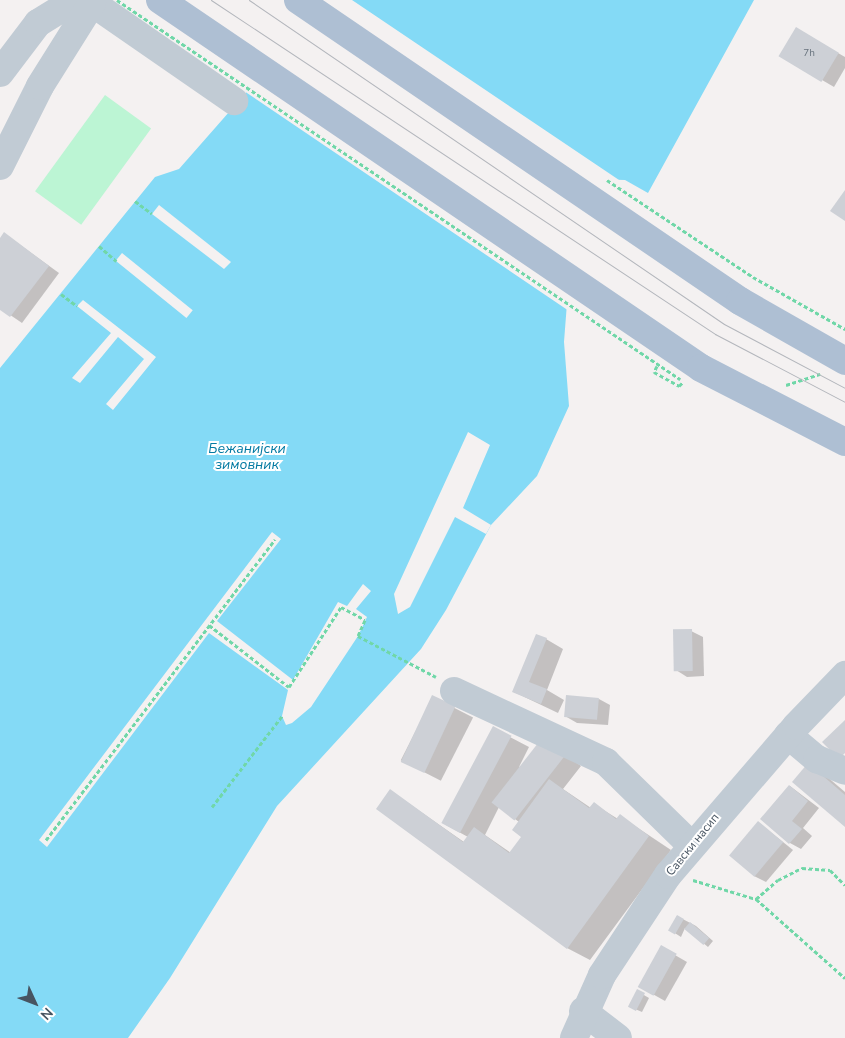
<!DOCTYPE html>
<meta charset="utf-8">
<style>
body{margin:0}
#map{position:relative;width:845px;height:1038px;overflow:hidden;background:#f4f1f1;font-family:"Nunito Sans",sans-serif}
div>[style]{position:absolute}
.green>*{inset:0;background:#bcf5d4;transform-origin:0 0}
.water>*{inset:0;background:#84daf6}
.pier>*{inset:0;background:#f4f1f1;transform-origin:0 0}
.shadow>*{inset:0;background:#0003;transform-origin:0 0}
.building>*{inset:0;background:#cdd0d6;transform-origin:0 0}
.path>*{height:3px;margin-top:-1.5px;transform-origin:0;background:repeating-linear-gradient(90deg,#70d7a8 0 4px,transparent 0 6.5px)}
.minor>*{height:28px;margin:-14px;padding:0 14px;transform-origin:14px;border-radius:14px;background:#c1cbd4}
.major>*{height:28px;margin:-14px;padding:0 14px;transform-origin:14px;border-radius:14px;background:#aebfd3}
.tram>*{height:1px;margin:-0.5px;padding:0 0.5px;transform-origin:0.5px;border-radius:0.5px;background:#b3b6bc}
.path-bridge>*{height:3px;margin-top:-1.5px;transform-origin:0;background:repeating-linear-gradient(90deg,#70d7a8 0 4px,transparent 0 6.5px)}
.major-bridge>*{height:28px;margin:-14px;padding:0 14px;transform-origin:14px;border-radius:14px;background:#aebfd3}
span{translate:-50% -50%;white-space:nowrap;text-align:center;line-height:1.15;-webkit-text-stroke:4px #fff;paint-order:stroke}
.number-label{font-size:10px;color:#68737e}
.number-label span{-webkit-text-stroke-width:0}
.street-label{font-size:12px;color:#475461}
.water-label{font-size:14px;color:#037aa2;font-style:italic}
.north{position:absolute;left:10px;top:978px;width:50px;height:50px;-webkit-text-stroke:4px #fff;paint-order:stroke;rotate:133deg;font-size:14px;font-weight:700;line-height:20px;text-align:center;color:#475461}
.north::after{content:'';display:block;margin:auto;width:18px;height:22px;background:#475461;clip-path:polygon(50% 0,100% 100%,50% 72%,0 100%)}
</style>
<div id="map">
<div class="green">
<div style="left:105px;top:95px;width:57px;height:119px;rotate:36deg"></div>
</div>
<div class="water">
<div style="clip-path:polygon(291px 0,754px 0,648px 193px,625px 180px,588px 179px,575px 200px,564px 342px,569px 406px,537px 476px,491px 525px,446px 610px,421px 649px,277px 806px,170px 978px,128px 1038px,0 1038px,0 368px,155px 177px,179px 169px,244px 95px,262px 72px)"></div>
</div>
<div class="pier">
<div style="clip-path:polygon(289px 0,352px 0,622px 182px,589px 182px,577px 201px,569px 311px,244px 91px,259px 71px)"></div>
<div style="clip-path:polygon(159px 205px,231px 262px,224px 269px,152px 214px)"></div>
<div style="left:122px;top:253px;width:91px;height:10px;rotate:39deg"></div>
<div style="clip-path:polygon(83px 300px,156px 357px,113px 410px,106px 404px,144px 359px,118px 337px,80px 383px,72px 378px,111px 333px,77px 306px)"></div>
<div style="clip-path:polygon(468px 432px,490px 445px,463px 508px,491px 525px,486px 534px,455px 517px,410px 607px,398px 614px,394px 594px)"></div>
<div style="clip-path:polygon(272px 532px,281px 539px,217px 621px,293px 680px,338px 602px,347px 606px,363px 584px,371px 591px,356px 609px,367px 617px,358px 636px,311px 707px,292px 723px,286px 725px,282px 716px,288px 690px,209px 633px,47px 847px,39px 840px)"></div>
</div>
<div class="shadow">
<div style="clip-path:polygon(796px 29px,845px 57px,845px 68px,834px 87px,781px 56px)"></div>
<div style="clip-path:polygon(5px 234px,59px 273px,22px 323px,0 308px,0 240px)"></div>
<div style="clip-path:polygon(691px 631px,703px 637px,704px 676px,687px 677px,676px 670px)"></div>
<div style="clip-path:polygon(546px 639px,563px 649px,547px 690px,564px 700px,558px 713px,514px 692px)"></div>
<div style="left:433px;top:697px;width:45px;height:71px;rotate:27deg"></div>
<div style="clip-path:polygon(599px 699px,610px 705px,608px 725px,577px 723px,565px 716px)"></div>
<div style="clip-path:polygon(evenodd,493px 728px,529px 747px,519px 767px,559px 749px,581px 766px,563px 789px,591px 808px,594px 804px,618px 819px,620px 816px,671px 850px,590px 960px,567px 948px,391px 791px,464px 842px,468px 837px,446px 825px,493px 728px,499px 807px,519px 822px,523px 837px,511px 853px,485px 835px,499px 807px)"></div>
<div style="clip-path:polygon(825px 775px,845px 792px,845px 826px,794px 781px)"></div>
<div style="clip-path:polygon(790px 786px,819px 808px,803px 828px,812px 836px,801px 849px,790px 843px)"></div>
<div style="clip-path:polygon(758px 822px,793px 850px,766px 882px,754px 876px)"></div>
<div style="clip-path:polygon(677px 916px,696px 926px,713px 941px,708px 947px,685px 928px,681px 937px,670px 930px)"></div>
<div style="clip-path:polygon(661px 947px,687px 962px,665px 1001px,649px 992px)"></div>
<div style="clip-path:polygon(637px 991px,649px 998px,642px 1012px,635px 1009px)"></div>
</div>
<div class="building">
<div style="left:796px;top:27px;width:50px;height:34px;rotate:31deg"></div>
<div style="clip-path:polygon(845px 190px,845px 221px,830px 211px)"></div>
<div style="clip-path:polygon(4px 232px,49px 266px,10px 317px,0 310px,0 238px)"></div>
<div style="left:692px;top:629px;width:42px;height:19px;rotate:89deg"></div>
<div style="clip-path:polygon(536px 634px,547px 638px,529px 682px,547px 689px,541px 704px,512px 692px)"></div>
<div style="left:432px;top:695px;width:26px;height:74px;rotate:25deg"></div>
<div style="left:566px;top:695px;width:33px;height:22px;rotate:5deg"></div>
<div style="clip-path:polygon(845px 720px,845px 753px,839px 759px,822px 742px)"></div>
<div style="left:493px;top:726px;width:21px;height:110px;rotate:28deg"></div>
<div style="left:542px;top:738px;width:29px;height:82px;rotate:38deg"></div>
<div style="clip-path:polygon(808px 763px,845px 795px,845px 827px,792px 782px)"></div>
<div style="clip-path:polygon(549px 779px,589px 808px,594px 802px,616px 819px,620px 814px,649px 836px,567px 949px,376px 809px,390px 789px,463px 842px,474px 827px,509px 853px,521px 837px,512px 830px)"></div>
<div style="clip-path:polygon(789px 785px,808px 801px,792px 821px,802px 829px,789px 844px,760px 819px)"></div>
<div style="left:758px;top:821px;width:33px;height:45px;rotate:40deg"></div>
<div style="left:677px;top:915px;width:8px;height:18px;rotate:30deg"></div>
<div style="left:690px;top:922px;width:25px;height:9px;rotate:40deg"></div>
<div style="left:661px;top:945px;width:18px;height:48px;rotate:29deg"></div>
<div style="left:637px;top:989px;width:9px;height:20px;rotate:27deg"></div>
</div>
<div class="path">
<div style="left:607px;top:180px;width:175px;rotate:33.6deg"></div>
<div style="left:753px;top:277px;width:106px;rotate:29.5deg"></div>
<div style="left:135px;top:201px;width:21px;rotate:37deg"></div>
<div style="left:99px;top:246px;width:23px;rotate:41deg"></div>
<div style="left:61px;top:294px;width:20px;rotate:37deg"></div>
<div style="left:657px;top:366px;width:7px;rotate:117deg"></div>
<div style="left:654px;top:372px;width:29px;rotate:29deg"></div>
<div style="left:679px;top:386px;width:6px;rotate:-45deg"></div>
<div style="left:786px;top:385px;width:36px;rotate:-18deg"></div>
<div style="left:209px;top:625px;width:101px;rotate:37.8deg"></div>
<div style="left:289px;top:687px;width:95px;rotate:-57deg"></div>
<div style="left:341px;top:607px;width:27px;rotate:28deg"></div>
<div style="left:365px;top:620px;width:17px;rotate:114deg"></div>
<div style="left:358px;top:636px;width:88px;rotate:27.7deg"></div>
<div style="left:212px;top:807px;width:115px;rotate:-52.4deg"></div>
<div style="left:46px;top:840px;width:378px;rotate:-52.7deg"></div>
<div style="left:693px;top:880px;width:66px;rotate:16.8deg"></div>
<div style="left:756px;top:899px;width:119px;rotate:41.6deg"></div>
<div style="left:756px;top:899px;width:29px;rotate:-41deg"></div>
<div style="left:778px;top:880px;width:27px;rotate:-27deg"></div>
<div style="left:802px;top:868px;width:28px;rotate:4deg"></div>
<div style="left:830px;top:870px;width:21px;rotate:45deg"></div>
</div>
<div class="minor">
<div style="left:88px;top:0;width:178px;rotate:34.7deg"></div>
<div style="left:0;top:73px;width:63px;rotate:-52.8deg"></div>
<div style="left:38px;top:23px;width:44px;rotate:-31.9deg"></div>
<div style="left:0;top:166px;width:89px;rotate:-63.4deg"></div>
<div style="left:40px;top:86px;width:98px;rotate:-57.9deg"></div>
<div style="left:454px;top:691px;width:168px;rotate:25deg"></div>
<div style="left:606px;top:762px;width:119px;rotate:44.3deg"></div>
<div style="left:788px;top:735px;width:38px;rotate:40deg"></div>
<div style="left:817px;top:759px;width:30px;rotate:23deg"></div>
<div style="left:583px;top:1011px;width:44px;rotate:37.6deg"></div>
<div style="left:574px;top:1038px;width:69px;rotate:-66deg"></div>
<div style="left:602px;top:975px;width:120px;rotate:-56.6deg"></div>
<div style="left:668px;top:875px;width:196px;rotate:-49.3deg"></div>
<div style="left:796px;top:726px;width:71px;rotate:-46.1deg"></div>
</div>
<div class="major">
<div style="left:160px;top:0;width:654px;rotate:34.22deg"></div>
<div style="left:298px;top:0;width:535px;rotate:34.25deg"></div>
<div style="left:740px;top:301px;width:121px;rotate:29.7deg"></div>
</div>
<div class="tram">
<div style="left:211px;top:0;width:605px;rotate:33.53deg"></div>
<div style="left:715px;top:334px;width:147px;rotate:27.6deg"></div>
<div style="left:249px;top:0;width:575px;rotate:34.3deg"></div>
<div style="left:724px;top:324px;width:137px;rotate:27.9deg"></div>
</div>
<div class="path-bridge">
<div style="left:117px;top:0;width:679px;rotate:33.95deg"></div>
</div>
<div class="major-bridge">
<div style="left:701px;top:368px;width:162px;rotate:27.2deg"></div>
</div>
<div class="number-label">
<span style="left:809px;top:54px">7h</span>
</div>
<div class="street-label">
<span style="left:693px;top:845px;rotate:-51deg">Савски насип</span>
</div>
<div class="water-label">
<span style="left:247px;top:457px">Бежанијски<br>зимовник</span>
</div>
<div class="north">N</div>
</div>
